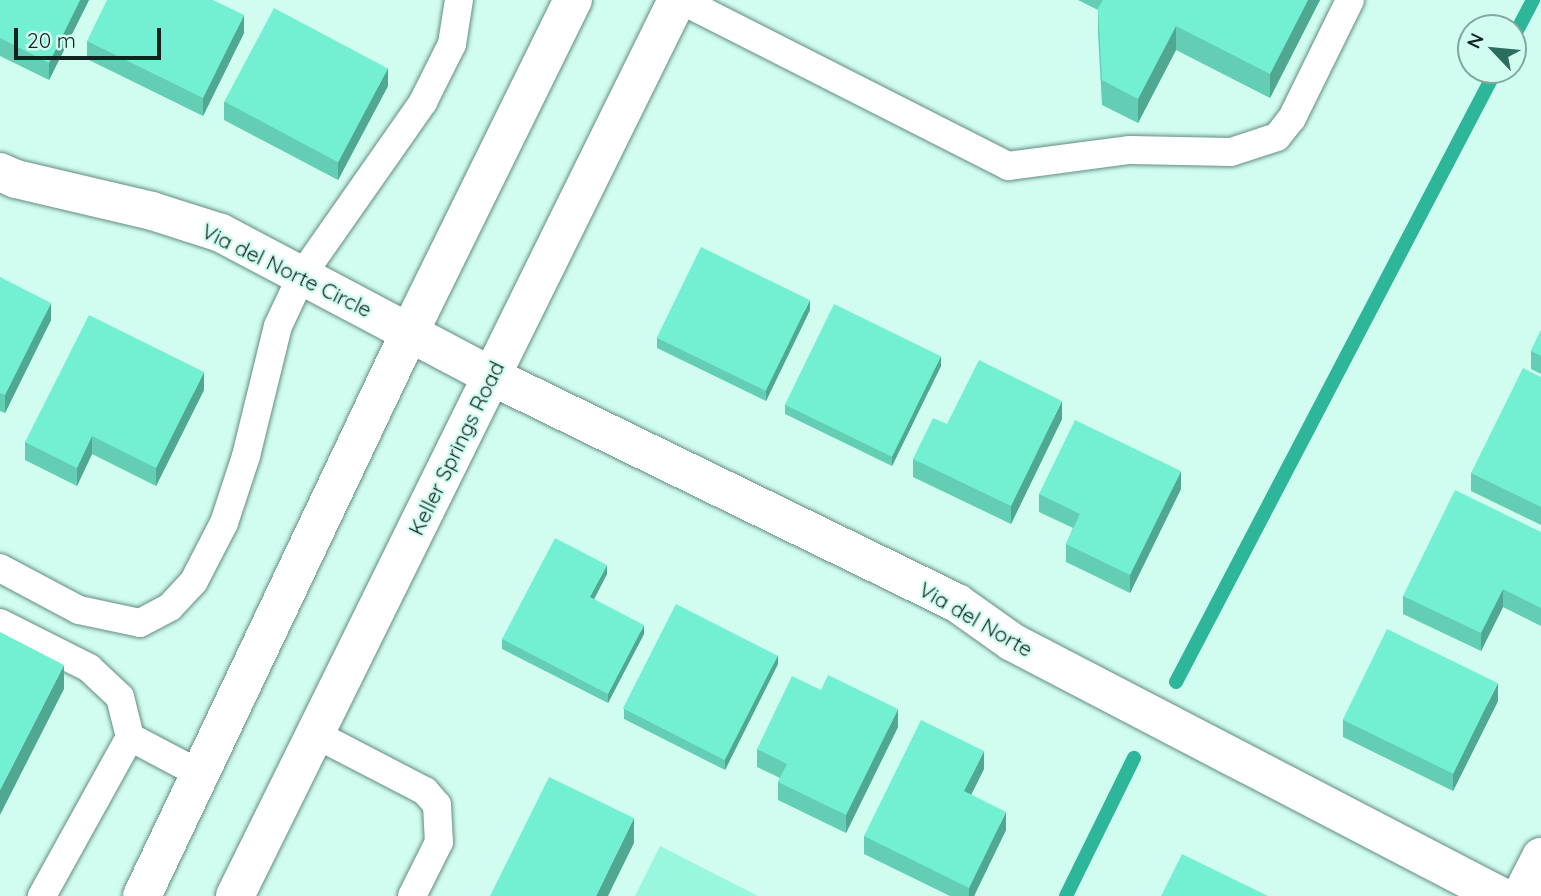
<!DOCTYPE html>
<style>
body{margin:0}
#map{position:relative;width:1541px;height:896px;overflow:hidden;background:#d1fdf0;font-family:Quicksand,sans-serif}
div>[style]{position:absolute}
.green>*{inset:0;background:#99f7de}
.stream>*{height:14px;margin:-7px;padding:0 7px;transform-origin:7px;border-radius:7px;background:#2db699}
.roads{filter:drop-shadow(0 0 2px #648c81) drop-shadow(0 0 2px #648c81)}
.lane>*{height:28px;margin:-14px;padding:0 14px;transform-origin:14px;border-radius:14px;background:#fff}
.street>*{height:38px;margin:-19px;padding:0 19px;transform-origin:19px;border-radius:19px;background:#fff}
.secondary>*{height:38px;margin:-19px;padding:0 19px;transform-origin:19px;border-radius:19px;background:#fff}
.wall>*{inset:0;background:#63ceb4}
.shaded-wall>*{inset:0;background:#50a892}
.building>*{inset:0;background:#73f0d1;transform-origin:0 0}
span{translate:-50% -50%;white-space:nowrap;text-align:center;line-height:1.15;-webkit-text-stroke:5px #d1fdf0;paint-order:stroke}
.street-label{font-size:21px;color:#12231e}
.north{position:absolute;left:1457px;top:14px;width:70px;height:70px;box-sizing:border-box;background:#d1fdf0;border:2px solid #85a69c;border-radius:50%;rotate:296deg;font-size:19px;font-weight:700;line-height:28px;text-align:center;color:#12231e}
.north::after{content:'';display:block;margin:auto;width:24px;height:32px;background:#2b6e5e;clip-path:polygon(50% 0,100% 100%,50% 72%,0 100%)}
.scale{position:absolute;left:14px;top:28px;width:147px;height:32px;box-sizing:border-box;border:4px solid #12231e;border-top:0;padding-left:9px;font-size:21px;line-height:24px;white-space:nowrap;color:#12231e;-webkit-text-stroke:5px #d1fdf0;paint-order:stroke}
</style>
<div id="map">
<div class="green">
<div style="clip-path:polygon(660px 846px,758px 896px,635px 896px)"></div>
</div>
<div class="stream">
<div style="left:1513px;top:38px;width:43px;rotate:-62.2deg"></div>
<div style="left:1176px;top:682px;width:691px;rotate:-62.4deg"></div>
<div style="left:1066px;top:896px;width:154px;rotate:-63.8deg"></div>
</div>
<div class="roads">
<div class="lane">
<div style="left:681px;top:0;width:367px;rotate:26.9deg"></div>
<div style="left:1008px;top:166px;width:123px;rotate:-7.5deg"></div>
<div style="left:1130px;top:150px;width:101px;rotate:1.1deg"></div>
<div style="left:1231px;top:152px;width:48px;rotate:-18.1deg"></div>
<div style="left:1277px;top:137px;width:24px;rotate:-52deg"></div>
<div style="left:1292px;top:118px;width:131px;rotate:-63.8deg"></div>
<div style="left:0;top:568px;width:89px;rotate:28deg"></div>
<div style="left:79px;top:610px;width:62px;rotate:12deg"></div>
<div style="left:140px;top:623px;width:34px;rotate:-28deg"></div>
<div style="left:170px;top:607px;width:35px;rotate:-47deg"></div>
<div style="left:194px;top:581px;width:65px;rotate:-62.7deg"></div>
<div style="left:224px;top:523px;width:71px;rotate:-71.8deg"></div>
<div style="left:246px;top:456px;width:134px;rotate:-76.2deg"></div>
<div style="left:278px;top:326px;width:56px;rotate:-64.8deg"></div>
<div style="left:302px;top:275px;width:211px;rotate:-55deg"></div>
<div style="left:423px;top:102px;width:65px;rotate:-63.4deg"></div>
<div style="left:452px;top:44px;width:45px;rotate:-81deg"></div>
<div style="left:0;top:623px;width:100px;rotate:26.8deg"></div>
<div style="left:89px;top:668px;width:42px;rotate:43.1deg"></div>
<div style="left:120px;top:697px;width:41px;rotate:76deg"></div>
<div style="left:130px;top:737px;width:182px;rotate:119deg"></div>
<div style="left:315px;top:734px;width:124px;rotate:27.4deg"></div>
<div style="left:425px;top:791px;width:18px;rotate:49deg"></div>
<div style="left:437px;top:805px;width:37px;rotate:87deg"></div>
<div style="left:439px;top:842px;width:60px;rotate:116.6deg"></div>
<div style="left:130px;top:737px;width:79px;rotate:27.9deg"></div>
</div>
<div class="street">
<div style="left:0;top:172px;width:17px;rotate:24deg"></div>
<div style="left:16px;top:179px;width:140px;rotate:13.2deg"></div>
<div style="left:152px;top:211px;width:72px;rotate:17.7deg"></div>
<div style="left:221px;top:233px;width:306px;rotate:27.9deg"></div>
<div style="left:491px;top:376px;width:518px;rotate:25.97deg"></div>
<div style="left:957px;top:603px;width:67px;rotate:35.3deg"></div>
<div style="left:1012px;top:642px;width:550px;rotate:27.5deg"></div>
<div style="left:1521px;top:896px;width:44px;rotate:-62.9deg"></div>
</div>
<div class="secondary">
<div style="left:142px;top:896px;width:625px;rotate:-64.62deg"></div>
<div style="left:410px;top:331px;width:369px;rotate:-63.8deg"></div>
<div style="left:235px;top:896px;width:999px;rotate:-63.74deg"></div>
</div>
</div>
<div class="wall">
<div style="clip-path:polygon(0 0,89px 0,49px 80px,0 56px)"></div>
<div style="clip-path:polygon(1078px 0,1320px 0,1270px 98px,1176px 50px,1138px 123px,1102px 105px,1098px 33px,1098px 10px)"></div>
<div style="clip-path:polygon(244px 33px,203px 116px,87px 59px,87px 41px)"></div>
<div style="clip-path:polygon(388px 86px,338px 180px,224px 120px,224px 102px)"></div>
<div style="clip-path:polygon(0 277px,51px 320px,5px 413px,0 411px)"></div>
<div style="clip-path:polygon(810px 310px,766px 401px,657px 348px,657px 338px)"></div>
<div style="clip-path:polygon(1541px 330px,1541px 374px,1531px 369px,1531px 351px)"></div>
<div style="clip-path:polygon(941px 366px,892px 466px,785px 414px,785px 405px)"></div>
<div style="clip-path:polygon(1541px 377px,1541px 525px,1471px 491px,1471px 473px)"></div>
<div style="clip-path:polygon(204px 390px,156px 486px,92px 454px,77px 486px,25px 460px,25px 442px)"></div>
<div style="clip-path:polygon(1062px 419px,1011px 524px,913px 477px,913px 459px,947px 424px)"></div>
<div style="clip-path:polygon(1181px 489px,1130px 593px,1066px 562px,1066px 544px,1073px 528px,1039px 512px,1039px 494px)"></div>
<div style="clip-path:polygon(1541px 532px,1541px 626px,1503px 607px,1481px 651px,1403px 614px,1403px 596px)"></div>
<div style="clip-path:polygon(607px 574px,594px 599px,644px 634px,608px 703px,502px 649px,502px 639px)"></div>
<div style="clip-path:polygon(778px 664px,725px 770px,624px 719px,624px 709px)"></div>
<div style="clip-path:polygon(1498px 701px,1453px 791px,1343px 737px,1343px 720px)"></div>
<div style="clip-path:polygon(898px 727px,846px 833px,778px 800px,778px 782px,780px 778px,757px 767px,757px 749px)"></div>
<div style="clip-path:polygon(984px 769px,971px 795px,1006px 830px,974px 896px,950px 896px,864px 854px,864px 836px)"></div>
</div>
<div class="shaded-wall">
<div style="clip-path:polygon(80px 0,89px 0,49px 80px,49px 63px)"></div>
<div style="clip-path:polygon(1308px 0,1320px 0,1270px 98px,1270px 74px)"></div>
<div style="clip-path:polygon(244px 15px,244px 33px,203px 116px,203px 98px)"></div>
<div style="clip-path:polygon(1176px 26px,1176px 50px,1138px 123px,1138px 99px)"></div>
<div style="clip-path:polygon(388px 68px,388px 86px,338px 180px,338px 162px)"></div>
<div style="clip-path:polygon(810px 300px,810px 310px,766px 401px,766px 391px)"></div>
<div style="clip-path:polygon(51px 303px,51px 320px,5px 413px,5px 395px)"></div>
<div style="clip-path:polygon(941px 356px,941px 366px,892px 466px,892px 457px)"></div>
<div style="clip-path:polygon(204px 372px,204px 390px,156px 486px,156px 468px)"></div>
<div style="clip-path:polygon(1062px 401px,1062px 419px,1011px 524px,1011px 506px)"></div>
<div style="clip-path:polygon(92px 436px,92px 454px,77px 486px,77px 468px)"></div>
<div style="clip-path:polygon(1181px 471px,1181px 489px,1130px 593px,1130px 575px)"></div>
<div style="clip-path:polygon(607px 565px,607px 574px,590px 607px,590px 597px)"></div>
<div style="clip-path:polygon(1503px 589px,1503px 607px,1481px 651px,1481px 633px)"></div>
<div style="clip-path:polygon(644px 625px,644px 634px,608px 703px,608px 694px)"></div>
<div style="clip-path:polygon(778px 655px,778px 664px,725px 770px,725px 760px)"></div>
<div style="clip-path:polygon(64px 665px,64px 689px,0 815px,0 790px)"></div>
<div style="clip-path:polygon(1498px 683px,1498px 701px,1453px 791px,1453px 773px)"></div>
<div style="clip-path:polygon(898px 709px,898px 727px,846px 833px,846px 815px)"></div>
<div style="clip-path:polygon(984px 751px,984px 769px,964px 809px,964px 791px)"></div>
<div style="clip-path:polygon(1006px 812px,1006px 830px,974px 896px,969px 896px,969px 888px)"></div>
<div style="clip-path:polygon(634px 818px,634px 843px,608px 896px,596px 896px)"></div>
</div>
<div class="building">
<div style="clip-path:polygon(0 0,80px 0,49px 63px,0 38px)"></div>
<div style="clip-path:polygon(107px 0,213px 0,244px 15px,203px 98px,87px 41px)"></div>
<div style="clip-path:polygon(1103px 0,1308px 0,1270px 74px,1176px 26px,1138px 99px,1102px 80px,1098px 8px)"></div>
<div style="left:274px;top:8px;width:129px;height:106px;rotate:28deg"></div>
<div style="left:701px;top:247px;width:121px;height:101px;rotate:26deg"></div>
<div style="clip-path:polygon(0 277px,51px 303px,5px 395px,0 393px)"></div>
<div style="left:834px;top:304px;width:119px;height:112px;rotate:26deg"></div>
<div style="clip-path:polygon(89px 315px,204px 372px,156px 468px,92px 436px,77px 468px,25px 442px)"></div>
<div style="clip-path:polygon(1541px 330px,1541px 356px,1531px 351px)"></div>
<div style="clip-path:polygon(979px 360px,1062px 401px,1011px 506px,913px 459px,933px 418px,947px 424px)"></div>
<div style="clip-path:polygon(1523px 368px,1541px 377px,1541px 507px,1471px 473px)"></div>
<div style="clip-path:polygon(1075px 420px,1181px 471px,1130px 575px,1066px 544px,1080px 514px,1039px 494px)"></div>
<div style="clip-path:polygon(1455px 490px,1541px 532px,1541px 608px,1503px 589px,1481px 633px,1403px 596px)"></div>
<div style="clip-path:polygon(555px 538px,607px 565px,590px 597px,644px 625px,608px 694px,502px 639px)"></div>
<div style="left:676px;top:604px;width:114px;height:117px;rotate:27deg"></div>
<div style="left:1387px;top:629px;width:123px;height:101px;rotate:26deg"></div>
<div style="clip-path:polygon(0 632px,64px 665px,0 790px)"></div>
<div style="clip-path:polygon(828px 675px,898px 709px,846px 815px,778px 782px,787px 764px,757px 749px,792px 676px,821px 690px)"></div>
<div style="clip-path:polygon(921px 720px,984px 751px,964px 791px,1006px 812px,969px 888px,864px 836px)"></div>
<div style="clip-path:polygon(549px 777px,634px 818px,596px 896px,490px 896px)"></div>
<div style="clip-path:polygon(1182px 854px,1268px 896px,1161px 896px)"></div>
</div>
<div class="street-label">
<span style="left:287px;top:270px;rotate:26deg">Via del Norte Circle</span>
<span style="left:456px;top:448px;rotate:-64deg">Keller Springs Road</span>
<span style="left:976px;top:619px;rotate:30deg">Via del Norte</span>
</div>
<div class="north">N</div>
<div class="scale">20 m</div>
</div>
